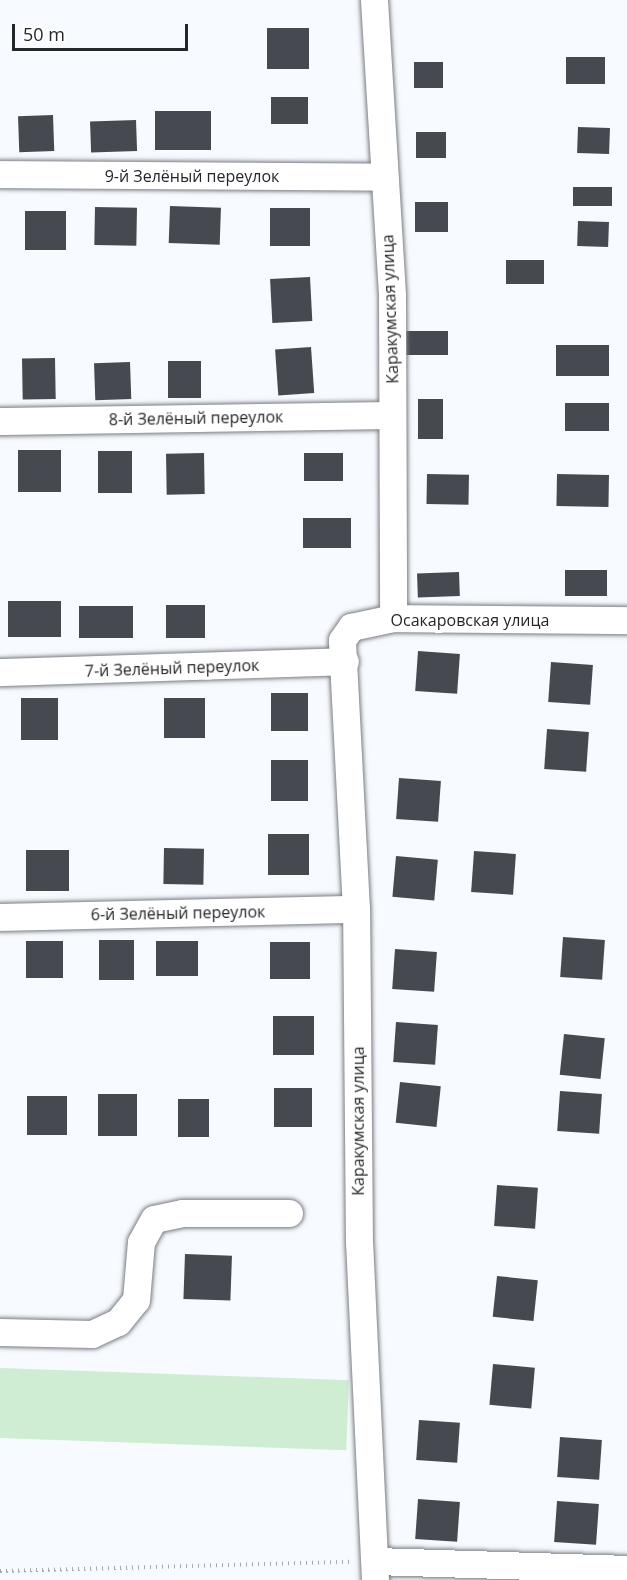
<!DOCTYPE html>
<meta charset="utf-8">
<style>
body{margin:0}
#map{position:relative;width:627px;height:1580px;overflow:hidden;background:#f7fafe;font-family:"Open Sans",sans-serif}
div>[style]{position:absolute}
.green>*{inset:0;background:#ceedd2;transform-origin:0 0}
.building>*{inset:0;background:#464a50;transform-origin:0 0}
.path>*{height:4px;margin-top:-2px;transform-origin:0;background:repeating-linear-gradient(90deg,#a6a9ad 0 1.5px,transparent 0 6px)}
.roads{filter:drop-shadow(0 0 2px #7a7e84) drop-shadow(0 0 2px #7a7e84)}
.minor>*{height:27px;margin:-13.5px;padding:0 13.5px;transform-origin:13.5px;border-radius:13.5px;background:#fff}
span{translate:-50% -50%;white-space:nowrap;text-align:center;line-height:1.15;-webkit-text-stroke:6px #fff;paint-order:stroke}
.street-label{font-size:16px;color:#242629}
.scale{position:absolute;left:12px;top:24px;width:176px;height:27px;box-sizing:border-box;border:3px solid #242629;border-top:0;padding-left:8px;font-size:18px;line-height:21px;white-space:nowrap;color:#242629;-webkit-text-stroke:4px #fff;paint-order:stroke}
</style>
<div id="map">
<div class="green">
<div style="left:0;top:1368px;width:349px;height:70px;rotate:2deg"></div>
</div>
<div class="building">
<div style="left:267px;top:28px;width:42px;height:41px"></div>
<div style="left:566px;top:57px;width:39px;height:27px"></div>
<div style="left:414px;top:62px;width:29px;height:26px"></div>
<div style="left:271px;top:97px;width:37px;height:27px"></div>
<div style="left:155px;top:111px;width:56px;height:39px"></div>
<div style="left:53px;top:115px;width:36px;height:35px;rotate:88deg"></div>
<div style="left:136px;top:120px;width:31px;height:46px;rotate:88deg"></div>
<div style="left:578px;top:127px;width:32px;height:26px;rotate:2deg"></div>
<div style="left:416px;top:132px;width:30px;height:26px"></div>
<div style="left:573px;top:187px;width:39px;height:19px"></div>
<div style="left:448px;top:202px;width:30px;height:33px;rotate:90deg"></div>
<div style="left:170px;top:206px;width:51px;height:37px;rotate:2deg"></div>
<div style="left:95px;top:207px;width:42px;height:38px;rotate:1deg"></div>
<div style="left:310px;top:208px;width:38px;height:40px;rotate:90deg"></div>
<div style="left:25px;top:211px;width:41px;height:39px"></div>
<div style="left:578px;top:221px;width:31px;height:25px;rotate:2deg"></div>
<div style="left:506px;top:260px;width:38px;height:24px"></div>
<div style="left:310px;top:277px;width:44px;height:40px;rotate:87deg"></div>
<div style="left:448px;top:331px;width:24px;height:43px;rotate:90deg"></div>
<div style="left:556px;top:345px;width:53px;height:31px"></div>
<div style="left:311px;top:347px;width:46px;height:36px;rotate:86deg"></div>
<div style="left:55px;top:358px;width:41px;height:33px;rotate:89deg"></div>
<div style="left:168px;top:361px;width:33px;height:37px"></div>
<div style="left:130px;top:362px;width:37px;height:36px;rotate:88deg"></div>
<div style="left:418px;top:399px;width:25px;height:40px"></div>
<div style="left:565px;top:403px;width:44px;height:28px"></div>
<div style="left:61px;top:450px;width:42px;height:43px;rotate:90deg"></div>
<div style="left:98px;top:451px;width:34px;height:42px"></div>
<div style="left:204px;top:453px;width:41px;height:38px;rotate:89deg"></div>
<div style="left:304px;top:453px;width:39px;height:28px"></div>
<div style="left:427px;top:474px;width:42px;height:30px;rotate:1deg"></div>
<div style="left:557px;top:474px;width:52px;height:32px;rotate:1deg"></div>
<div style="left:303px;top:518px;width:48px;height:30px"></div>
<div style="left:565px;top:570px;width:42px;height:26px"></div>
<div style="left:459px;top:572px;width:24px;height:42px;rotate:88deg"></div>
<div style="left:8px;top:601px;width:53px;height:36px"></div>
<div style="left:205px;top:605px;width:33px;height:39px;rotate:90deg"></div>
<div style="left:79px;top:606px;width:54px;height:32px"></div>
<div style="left:418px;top:651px;width:42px;height:40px;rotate:4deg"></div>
<div style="left:551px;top:662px;width:42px;height:40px;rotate:4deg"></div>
<div style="left:271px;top:693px;width:37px;height:38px"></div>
<div style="left:58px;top:698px;width:42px;height:37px;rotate:90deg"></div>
<div style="left:164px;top:698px;width:41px;height:40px"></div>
<div style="left:547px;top:729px;width:42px;height:40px;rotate:4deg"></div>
<div style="left:271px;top:760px;width:37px;height:41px"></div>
<div style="left:399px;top:778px;width:42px;height:41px;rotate:4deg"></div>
<div style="left:268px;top:834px;width:41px;height:41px"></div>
<div style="left:164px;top:848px;width:40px;height:36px;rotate:1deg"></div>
<div style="left:26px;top:850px;width:43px;height:41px"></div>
<div style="left:474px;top:851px;width:42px;height:41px;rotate:4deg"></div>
<div style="left:396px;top:856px;width:42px;height:41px;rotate:5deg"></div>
<div style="left:563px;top:937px;width:42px;height:40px;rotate:4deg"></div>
<div style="left:99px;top:940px;width:35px;height:40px"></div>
<div style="left:63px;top:941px;width:37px;height:37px;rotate:90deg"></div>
<div style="left:198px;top:941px;width:35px;height:42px;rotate:90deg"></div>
<div style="left:310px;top:942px;width:37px;height:40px;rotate:90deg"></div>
<div style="left:395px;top:949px;width:42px;height:40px;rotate:4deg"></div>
<div style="left:314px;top:1016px;width:39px;height:41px;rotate:90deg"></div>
<div style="left:396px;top:1022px;width:42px;height:40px;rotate:4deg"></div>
<div style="left:564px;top:1034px;width:41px;height:41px;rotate:6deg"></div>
<div style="left:400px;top:1082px;width:41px;height:41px;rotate:6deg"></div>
<div style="left:274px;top:1088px;width:38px;height:39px"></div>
<div style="left:560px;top:1091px;width:42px;height:40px;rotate:4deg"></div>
<div style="left:98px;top:1094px;width:39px;height:42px"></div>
<div style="left:67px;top:1096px;width:39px;height:40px;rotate:90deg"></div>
<div style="left:209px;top:1099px;width:38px;height:31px;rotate:90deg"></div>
<div style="left:497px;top:1185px;width:41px;height:41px;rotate:4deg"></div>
<div style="left:185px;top:1254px;width:47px;height:45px;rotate:2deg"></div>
<div style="left:497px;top:1276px;width:41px;height:41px;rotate:6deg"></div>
<div style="left:493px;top:1364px;width:42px;height:41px;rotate:5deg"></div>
<div style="left:419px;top:1420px;width:41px;height:40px;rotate:4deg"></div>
<div style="left:560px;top:1437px;width:42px;height:40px;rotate:4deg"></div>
<div style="left:418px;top:1499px;width:42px;height:40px;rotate:4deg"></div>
<div style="left:557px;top:1501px;width:42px;height:41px;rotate:4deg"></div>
</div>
<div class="path">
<div style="left:0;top:1571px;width:350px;rotate:-1.5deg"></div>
</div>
<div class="roads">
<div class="minor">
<div style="left:374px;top:0;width:296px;rotate:86.5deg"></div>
<div style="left:392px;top:295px;width:323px;rotate:89.8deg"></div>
<div style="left:0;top:174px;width:384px;rotate:0.4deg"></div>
<div style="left:0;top:421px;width:392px;rotate:-0.9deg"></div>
<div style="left:0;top:672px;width:345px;rotate:-1.8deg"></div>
<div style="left:0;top:917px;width:356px;rotate:-1.3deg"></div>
<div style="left:0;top:1332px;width:92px;rotate:1.2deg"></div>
<div style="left:92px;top:1334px;width:29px;rotate:-25deg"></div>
<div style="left:118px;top:1322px;width:28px;rotate:-51deg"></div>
<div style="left:136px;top:1300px;width:58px;rotate:-85.1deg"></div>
<div style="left:141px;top:1242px;width:26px;rotate:-61deg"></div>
<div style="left:154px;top:1219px;width:29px;rotate:-12deg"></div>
<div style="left:182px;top:1213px;width:107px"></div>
<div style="left:375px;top:1561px;width:252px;rotate:1.8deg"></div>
<div style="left:375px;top:1580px;width:337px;rotate:-92.7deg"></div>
<div style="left:359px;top:1243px;width:334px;rotate:-90.5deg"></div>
<div style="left:356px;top:909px;width:269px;rotate:-93deg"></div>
<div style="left:342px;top:640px;width:16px;rotate:-55deg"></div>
<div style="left:351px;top:627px;width:43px;rotate:-12.1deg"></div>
<div style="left:393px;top:618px;width:234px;rotate:0.5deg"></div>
</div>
</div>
<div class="street-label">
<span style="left:192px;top:176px">9-й Зелёный переулок</span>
<span style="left:390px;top:309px;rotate:-92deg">Каракумская улица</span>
<span style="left:196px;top:418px;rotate:-1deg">8-й Зелёный переулок</span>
<span style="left:470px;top:620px">Осакаровская улица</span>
<span style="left:172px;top:668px;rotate:-2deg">7-й Зелёный переулок</span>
<span style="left:178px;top:913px;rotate:-1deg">6-й Зелёный переулок</span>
<span style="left:358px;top:1121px;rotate:-90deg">Каракумская улица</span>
</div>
<div class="scale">50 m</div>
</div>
